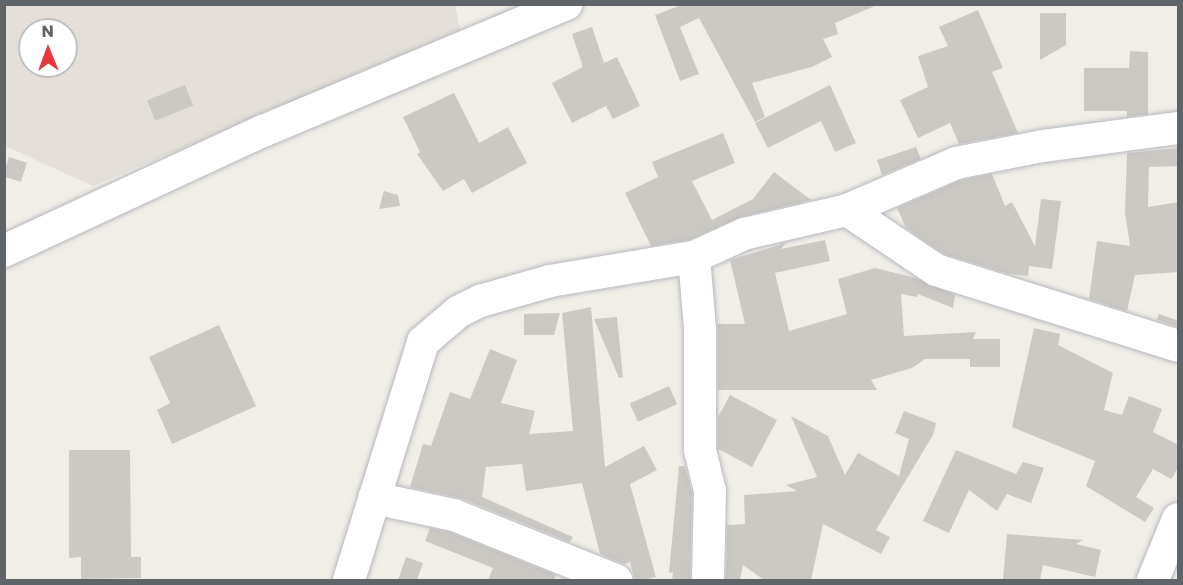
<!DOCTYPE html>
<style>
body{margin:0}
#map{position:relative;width:1183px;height:585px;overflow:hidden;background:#f1eee8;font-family:Poppins,sans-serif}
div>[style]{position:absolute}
.education>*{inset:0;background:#e4dfd9}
.building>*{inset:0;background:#ccc9c5;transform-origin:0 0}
.roads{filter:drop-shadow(0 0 2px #b5b8bc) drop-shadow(0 0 2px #b5b8bc)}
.minor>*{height:32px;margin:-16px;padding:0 16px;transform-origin:16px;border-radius:16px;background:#fff}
span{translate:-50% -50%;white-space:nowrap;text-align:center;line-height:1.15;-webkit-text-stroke:5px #fff;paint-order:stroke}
.frame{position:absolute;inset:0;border:6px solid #5f6468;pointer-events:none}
.north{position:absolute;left:18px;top:18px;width:60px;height:60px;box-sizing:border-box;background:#fff;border:2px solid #bfc1c3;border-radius:50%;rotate:359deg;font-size:16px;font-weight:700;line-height:24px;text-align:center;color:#5f6468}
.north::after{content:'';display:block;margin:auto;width:21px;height:27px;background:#e7373f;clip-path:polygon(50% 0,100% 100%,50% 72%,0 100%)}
</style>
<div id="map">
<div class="education">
<div style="clip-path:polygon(evenodd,5px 5px,455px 5px,460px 30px,93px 186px,5px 146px,5px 5px,30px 30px,66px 30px,66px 66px,30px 66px,30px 30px)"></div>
</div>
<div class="building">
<div style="clip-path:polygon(684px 4px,877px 4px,877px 5px,835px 23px,838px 34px,823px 39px,832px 57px,812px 67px,752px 83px,765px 117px,755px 122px,699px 18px,680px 27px,699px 74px,680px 81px,655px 15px)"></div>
<div style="clip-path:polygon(978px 10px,1003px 68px,992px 72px,1018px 133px,959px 144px,950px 123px,918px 138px,900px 100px,928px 87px,918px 56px,948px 46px,939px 27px)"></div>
<div style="clip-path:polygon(1040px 13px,1066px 13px,1066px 45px,1040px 60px)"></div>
<div style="clip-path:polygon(592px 27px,604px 63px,617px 57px,640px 106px,613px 119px,606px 106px,572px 123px,552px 83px,583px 67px,572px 34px)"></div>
<div style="clip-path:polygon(1130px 51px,1148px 52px,1148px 114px,1127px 117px,1127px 111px,1084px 111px,1084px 68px,1129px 68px)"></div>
<div style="left:185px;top:85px;width:22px;height:41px;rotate:68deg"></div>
<div style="clip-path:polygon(830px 85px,856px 143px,835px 152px,821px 121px,768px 148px,755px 123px)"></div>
<div style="clip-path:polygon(454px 93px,479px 143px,508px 127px,527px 163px,472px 193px,464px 179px,443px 191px,417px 154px,420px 152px,403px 117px)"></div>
<div style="clip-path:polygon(723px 133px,735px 163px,692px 181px,712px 220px,753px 199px,774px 172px,811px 200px,740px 217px,689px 240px,651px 246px,625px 193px,658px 177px,652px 162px)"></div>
<div style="clip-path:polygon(916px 147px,921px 159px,882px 175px,877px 160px)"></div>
<div style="clip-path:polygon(1179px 148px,1179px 166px,1149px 167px,1148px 207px,1179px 202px,1179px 272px,1135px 275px,1127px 311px,1089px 299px,1097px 241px,1130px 246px,1125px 212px,1127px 153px)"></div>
<div style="left:9px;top:157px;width:19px;height:20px;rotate:18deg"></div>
<div style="clip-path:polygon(992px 174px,1005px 206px,1012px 202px,1035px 246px,1041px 199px,1061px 201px,1052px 269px,1029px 266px,1028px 276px,1009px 274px,944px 254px,906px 228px,897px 208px,961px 180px)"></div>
<div style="clip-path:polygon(384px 191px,398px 195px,400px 206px,379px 209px)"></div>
<div style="clip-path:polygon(825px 240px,830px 261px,775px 273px,789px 331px,847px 314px,838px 279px,875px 268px,916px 278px,955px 295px,953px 308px,918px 294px,917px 297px,901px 294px,904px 336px,976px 332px,973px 339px,1000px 339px,1000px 367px,970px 367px,970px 359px,925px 359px,912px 368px,871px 380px,877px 390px,718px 390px,718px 324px,745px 324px,730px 260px,786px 243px,781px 249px)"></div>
<div style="clip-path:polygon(591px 307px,605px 467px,644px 446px,657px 470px,630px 484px,656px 577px,642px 580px,635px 580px,630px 562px,624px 564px,600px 554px,582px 483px,526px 491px,522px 464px,486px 467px,482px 497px,573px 537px,570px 542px,461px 498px,410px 487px,423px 444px,431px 446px,450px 392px,470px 399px,490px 349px,517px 360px,501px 403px,535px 411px,529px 434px,573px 431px,562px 313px)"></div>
<div style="clip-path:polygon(560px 313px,554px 335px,524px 335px,524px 314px)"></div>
<div style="clip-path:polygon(1159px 314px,1179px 321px,1179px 327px,1157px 320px)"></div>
<div style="clip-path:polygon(617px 317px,623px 377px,619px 378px,594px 319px)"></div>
<div style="clip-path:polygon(219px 325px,256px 406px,172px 444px,157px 410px,170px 403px,149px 357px)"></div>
<div style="clip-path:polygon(1034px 328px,1060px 334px,1058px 345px,1113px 373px,1104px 410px,1122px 415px,1129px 396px,1162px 409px,1153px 432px,1179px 445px,1179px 467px,1171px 479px,1153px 469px,1136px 497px,1154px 508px,1145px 522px,1086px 486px,1095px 461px,1012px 427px)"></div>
<div style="left:669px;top:386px;width:20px;height:43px;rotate:66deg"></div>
<div style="clip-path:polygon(730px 395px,777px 420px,752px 467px,718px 449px,718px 417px)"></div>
<div style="clip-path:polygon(904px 411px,936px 423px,933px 435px,876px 530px,890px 537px,881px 554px,823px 524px,811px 580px,764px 580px,743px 565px,740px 580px,726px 580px,727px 525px,745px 524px,744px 495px,797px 491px,786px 485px,817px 477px,791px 416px,828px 436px,845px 475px,858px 453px,899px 476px,909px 439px,895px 433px)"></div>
<div style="clip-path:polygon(69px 450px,130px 450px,131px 557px,141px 557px,141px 578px,81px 579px,81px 557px,69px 558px)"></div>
<div style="clip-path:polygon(956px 450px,1016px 474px,1023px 462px,1044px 468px,1031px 503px,1007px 494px,997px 511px,969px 490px,949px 533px,923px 521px)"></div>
<div style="clip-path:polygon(679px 466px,685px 466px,692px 493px,690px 580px,672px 580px,673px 572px,669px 573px)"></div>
<div style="clip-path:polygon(430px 528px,449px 532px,556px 575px,554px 580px,488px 580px,493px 568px,425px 541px)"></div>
<div style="clip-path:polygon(1007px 534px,1083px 540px,1076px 544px,1101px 550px,1095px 577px,1043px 565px,1040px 580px,1003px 579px)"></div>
<div style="clip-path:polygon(406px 557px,423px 563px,417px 580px,398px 580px)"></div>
</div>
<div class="roads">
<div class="minor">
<div style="left:847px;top:210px;width:107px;rotate:34deg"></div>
<div style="left:936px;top:270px;width:254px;rotate:17.4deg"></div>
<div style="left:4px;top:251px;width:285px;rotate:-24.9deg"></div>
<div style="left:263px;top:131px;width:329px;rotate:-22.7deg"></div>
<div style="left:694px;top:257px;width:71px;rotate:85.2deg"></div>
<div style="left:700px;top:328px;width:122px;rotate:90deg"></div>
<div style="left:700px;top:450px;width:42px;rotate:76.3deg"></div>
<div style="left:710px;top:491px;width:89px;rotate:91.3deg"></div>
<div style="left:374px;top:498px;width:82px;rotate:12deg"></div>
<div style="left:454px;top:515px;width:175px;rotate:21.9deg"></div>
<div style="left:349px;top:580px;width:249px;rotate:-72.7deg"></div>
<div style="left:423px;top:342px;width:46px;rotate:-40.6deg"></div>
<div style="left:458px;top:312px;width:25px;rotate:-27deg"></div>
<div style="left:480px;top:301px;width:73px;rotate:-15.9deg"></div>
<div style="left:550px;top:281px;width:146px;rotate:-9.5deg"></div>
<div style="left:694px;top:257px;width:55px;rotate:-24.7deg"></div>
<div style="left:744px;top:234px;width:106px;rotate:-13.1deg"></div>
<div style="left:847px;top:210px;width:119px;rotate:-23.3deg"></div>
<div style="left:956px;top:163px;width:89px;rotate:-11.1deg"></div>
<div style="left:1043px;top:146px;width:136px;rotate:-7.6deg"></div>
<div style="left:1153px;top:580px;width:66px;rotate:-67.7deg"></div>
</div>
</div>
<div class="frame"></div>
<div class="north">N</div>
</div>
